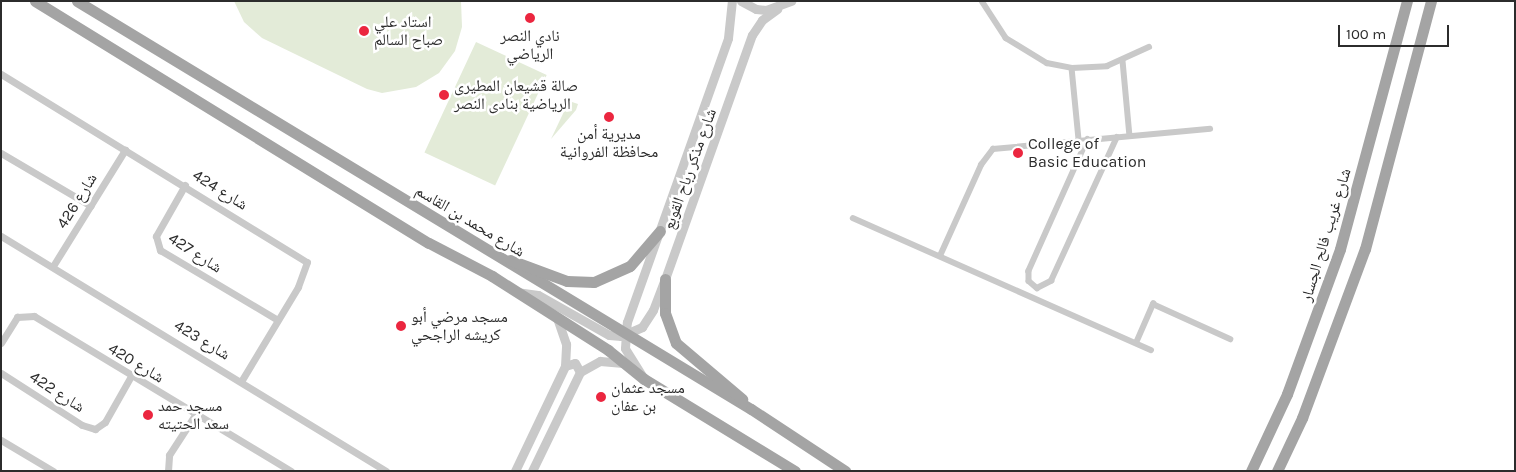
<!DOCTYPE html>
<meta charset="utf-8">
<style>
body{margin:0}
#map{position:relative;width:1516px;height:472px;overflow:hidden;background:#fff;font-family:Karla,"Noto Naskh Arabic",sans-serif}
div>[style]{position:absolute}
.green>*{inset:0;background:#e3ebd8;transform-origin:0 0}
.pedestrian>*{height:5.5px;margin:-2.75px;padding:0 2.75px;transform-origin:2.75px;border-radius:2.75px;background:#c9c9c9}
.minor>*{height:7px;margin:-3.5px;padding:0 3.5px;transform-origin:3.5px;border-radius:3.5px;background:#c9c9c9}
.tertiary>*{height:9px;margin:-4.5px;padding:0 4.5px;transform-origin:4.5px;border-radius:4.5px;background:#c9c9c9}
.primary>*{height:11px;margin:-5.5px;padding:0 5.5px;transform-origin:5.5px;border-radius:5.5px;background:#a4a4a4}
.dots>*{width:14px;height:14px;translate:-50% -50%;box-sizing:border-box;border:2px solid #fff;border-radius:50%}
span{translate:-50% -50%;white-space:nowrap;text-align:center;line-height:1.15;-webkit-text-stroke:5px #fff;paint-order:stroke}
.poi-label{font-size:16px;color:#2c2c2c}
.left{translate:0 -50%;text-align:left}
.street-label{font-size:16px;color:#2c2c2c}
.frame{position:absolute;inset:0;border:2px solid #2c2c2c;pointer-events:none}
.scale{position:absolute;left:1338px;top:25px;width:111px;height:22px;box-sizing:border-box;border:2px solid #2c2c2c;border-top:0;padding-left:6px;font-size:15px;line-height:18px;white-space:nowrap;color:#2c2c2c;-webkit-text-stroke:4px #fff;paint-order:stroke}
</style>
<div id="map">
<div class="green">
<div style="clip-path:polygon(234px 1px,461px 1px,462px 27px,455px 51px,439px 73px,416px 87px,382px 93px,367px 89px,262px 38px,244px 22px)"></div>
<div style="left:476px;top:42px;width:78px;height:122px;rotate:25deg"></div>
<div style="clip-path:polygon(569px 101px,578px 104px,576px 110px,551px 139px)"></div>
</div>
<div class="pedestrian">
<div style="left:982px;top:1px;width:44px;rotate:57deg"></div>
<div style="left:1006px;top:38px;width:48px;rotate:31.4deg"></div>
<div style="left:1047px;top:63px;width:25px;rotate:11deg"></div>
<div style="left:1072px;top:68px;width:35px;rotate:-3deg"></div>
<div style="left:1107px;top:66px;width:46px;rotate:-24.3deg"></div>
<div style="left:1123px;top:61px;width:75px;rotate:84.7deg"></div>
<div style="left:1072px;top:68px;width:72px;rotate:84.4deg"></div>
<div style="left:1088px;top:139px;width:145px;rotate:114.1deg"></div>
<div style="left:1029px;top:271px;width:10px;rotate:90deg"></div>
<div style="left:1029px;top:281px;width:11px;rotate:41deg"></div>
<div style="left:1037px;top:288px;width:16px;rotate:-27deg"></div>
<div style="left:1051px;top:281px;width:158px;rotate:-65.4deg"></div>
<div style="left:853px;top:218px;width:326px;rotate:23.9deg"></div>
<div style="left:940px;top:256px;width:100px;rotate:-65.7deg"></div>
<div style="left:981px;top:165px;width:20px;rotate:-53deg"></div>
<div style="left:993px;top:149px;width:218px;rotate:-5.3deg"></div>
<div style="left:1136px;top:343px;width:43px;rotate:-66.4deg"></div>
<div style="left:1153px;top:304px;width:85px;rotate:24.4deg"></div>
</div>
<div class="minor">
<div style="left:1px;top:74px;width:359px;rotate:31.6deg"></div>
<div style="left:307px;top:262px;width:27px;rotate:110deg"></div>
<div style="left:298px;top:287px;width:109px;rotate:121.1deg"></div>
<div style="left:1px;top:153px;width:104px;rotate:30.5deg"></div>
<div style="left:185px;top:185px;width:59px;rotate:119.6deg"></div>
<div style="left:156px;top:236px;width:15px;rotate:74deg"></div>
<div style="left:160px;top:250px;width:135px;rotate:30.7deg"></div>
<div style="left:1px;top:236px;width:451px;rotate:31.4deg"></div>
<div style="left:53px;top:266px;width:137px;rotate:-58.2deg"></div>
<div style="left:1px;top:343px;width:31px;rotate:-58deg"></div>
<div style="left:17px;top:317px;width:17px;rotate:-3deg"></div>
<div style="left:34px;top:316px;width:300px;rotate:31.1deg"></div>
<div style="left:1px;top:373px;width:96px;rotate:32.7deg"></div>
<div style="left:82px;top:425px;width:14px;rotate:17deg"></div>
<div style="left:95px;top:429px;width:12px;rotate:-35deg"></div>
<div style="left:105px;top:422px;width:53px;rotate:-60.5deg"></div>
<div style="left:1px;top:440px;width:61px;rotate:30.8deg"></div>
<div style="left:168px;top:471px;width:16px;rotate:-86deg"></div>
<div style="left:169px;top:455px;width:48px;rotate:-57deg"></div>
</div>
<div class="tertiary">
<div style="left:741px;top:1px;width:17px;rotate:28deg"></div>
<div style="left:756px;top:9px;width:10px;rotate:6deg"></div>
<div style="left:766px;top:10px;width:27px;rotate:-20deg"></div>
<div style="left:516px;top:292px;width:22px;rotate:8deg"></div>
<div style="left:538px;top:295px;width:81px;rotate:29.4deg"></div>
<div style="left:609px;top:335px;width:12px;rotate:5deg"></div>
<div style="left:621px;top:336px;width:23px;rotate:-23deg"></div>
<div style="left:642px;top:327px;width:20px;rotate:-57deg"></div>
<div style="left:653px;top:310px;width:33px;rotate:-69deg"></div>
<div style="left:665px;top:279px;width:259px;rotate:-70.4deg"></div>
<div style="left:752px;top:35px;width:18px;rotate:-56deg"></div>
<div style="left:762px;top:20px;width:19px;rotate:-36deg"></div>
<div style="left:565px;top:366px;width:10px;rotate:-17deg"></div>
<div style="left:575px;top:363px;width:10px;rotate:61deg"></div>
<div style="left:644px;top:379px;width:36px;rotate:-122deg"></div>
<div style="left:625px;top:348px;width:26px;rotate:-86deg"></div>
<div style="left:627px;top:322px;width:301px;rotate:-70.4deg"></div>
<div style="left:728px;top:38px;width:37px;rotate:-84deg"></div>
<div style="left:515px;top:471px;width:116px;rotate:-64.5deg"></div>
<div style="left:565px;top:366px;width:22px;rotate:-87deg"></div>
<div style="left:566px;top:344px;width:28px;rotate:-109deg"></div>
<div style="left:532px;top:471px;width:110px;rotate:-64.1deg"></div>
<div style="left:580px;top:372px;width:23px;rotate:-29deg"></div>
<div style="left:600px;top:361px;width:23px;rotate:5deg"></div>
</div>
<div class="primary">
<div style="left:35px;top:1px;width:462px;rotate:31.6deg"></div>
<div style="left:429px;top:243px;width:71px;rotate:27.6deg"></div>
<div style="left:492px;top:276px;width:138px;rotate:32.5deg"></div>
<div style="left:608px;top:350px;width:46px;rotate:38.9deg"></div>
<div style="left:644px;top:379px;width:177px;rotate:31.4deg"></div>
<div style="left:77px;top:1px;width:788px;rotate:31.19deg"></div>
<div style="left:751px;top:409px;width:113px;rotate:33.4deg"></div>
<div style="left:510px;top:260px;width:61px;rotate:20.2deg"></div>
<div style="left:567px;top:281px;width:27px;rotate:2deg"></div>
<div style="left:594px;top:282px;width:39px;rotate:-24deg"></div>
<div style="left:630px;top:266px;width:46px;rotate:-49.4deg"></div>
<div style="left:665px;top:279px;width:34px;rotate:90deg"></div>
<div style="left:665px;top:313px;width:32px;rotate:70deg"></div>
<div style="left:676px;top:343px;width:87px;rotate:40.3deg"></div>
<div style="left:1251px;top:471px;width:85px;rotate:-64.9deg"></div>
<div style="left:1287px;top:394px;width:154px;rotate:-69.9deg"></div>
<div style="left:1340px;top:249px;width:257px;rotate:-74.9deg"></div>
<div style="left:1277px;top:471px;width:59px;rotate:-64.7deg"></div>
<div style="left:1302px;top:418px;width:180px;rotate:-69.6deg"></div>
<div style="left:1365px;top:249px;width:257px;rotate:-75.1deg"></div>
</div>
<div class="dots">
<div style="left:530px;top:18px;background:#eb263f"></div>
<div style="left:364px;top:31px;background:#eb263f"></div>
<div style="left:444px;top:95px;background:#eb263f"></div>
<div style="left:609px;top:117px;background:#eb263f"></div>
<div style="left:1018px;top:153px;background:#eb263f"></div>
<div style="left:401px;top:326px;background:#eb263f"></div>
<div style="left:601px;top:397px;background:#eb263f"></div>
<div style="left:148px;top:415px;background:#eb263f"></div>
</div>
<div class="poi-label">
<span class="left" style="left:374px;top:31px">استاد علي<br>صباح السالم</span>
<span style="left:530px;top:45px">نادي النصر<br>الرياضي</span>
<span class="left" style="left:454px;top:95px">صالة قشيعان المطيرى<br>الرياضية بنادى النصر</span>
<span style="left:609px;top:143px">مديرية أمن<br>محافظة الفروانية</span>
<span class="left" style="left:1028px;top:153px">College of<br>Basic Education</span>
<span class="left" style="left:411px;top:326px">مسجد مرضي أبو<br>كريشه الراجحي</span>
<span class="left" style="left:611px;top:397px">مسجد عثمان<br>بن عفان</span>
<span class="left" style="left:158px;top:415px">مسجد حمد<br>سعد الحتيته</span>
</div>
<div class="street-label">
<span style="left:690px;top:169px;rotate:-70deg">شارع مذكر رباح القوبع</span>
<span style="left:220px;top:190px;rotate:32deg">شارع 424</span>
<span style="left:77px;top:201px;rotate:-58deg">شارع 426</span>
<span style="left:470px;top:221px;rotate:31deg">شارع محمد بن القاسم</span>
<span style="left:1326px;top:235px;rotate:-73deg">شارع غريب فالح الجسار</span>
<span style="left:195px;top:253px;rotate:33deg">شارع 427</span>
<span style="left:202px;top:340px;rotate:31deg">شارع 423</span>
<span style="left:136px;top:363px;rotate:31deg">شارع 420</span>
<span style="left:57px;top:392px;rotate:33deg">شارع 422</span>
</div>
<div class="frame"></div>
<div class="scale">100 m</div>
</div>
